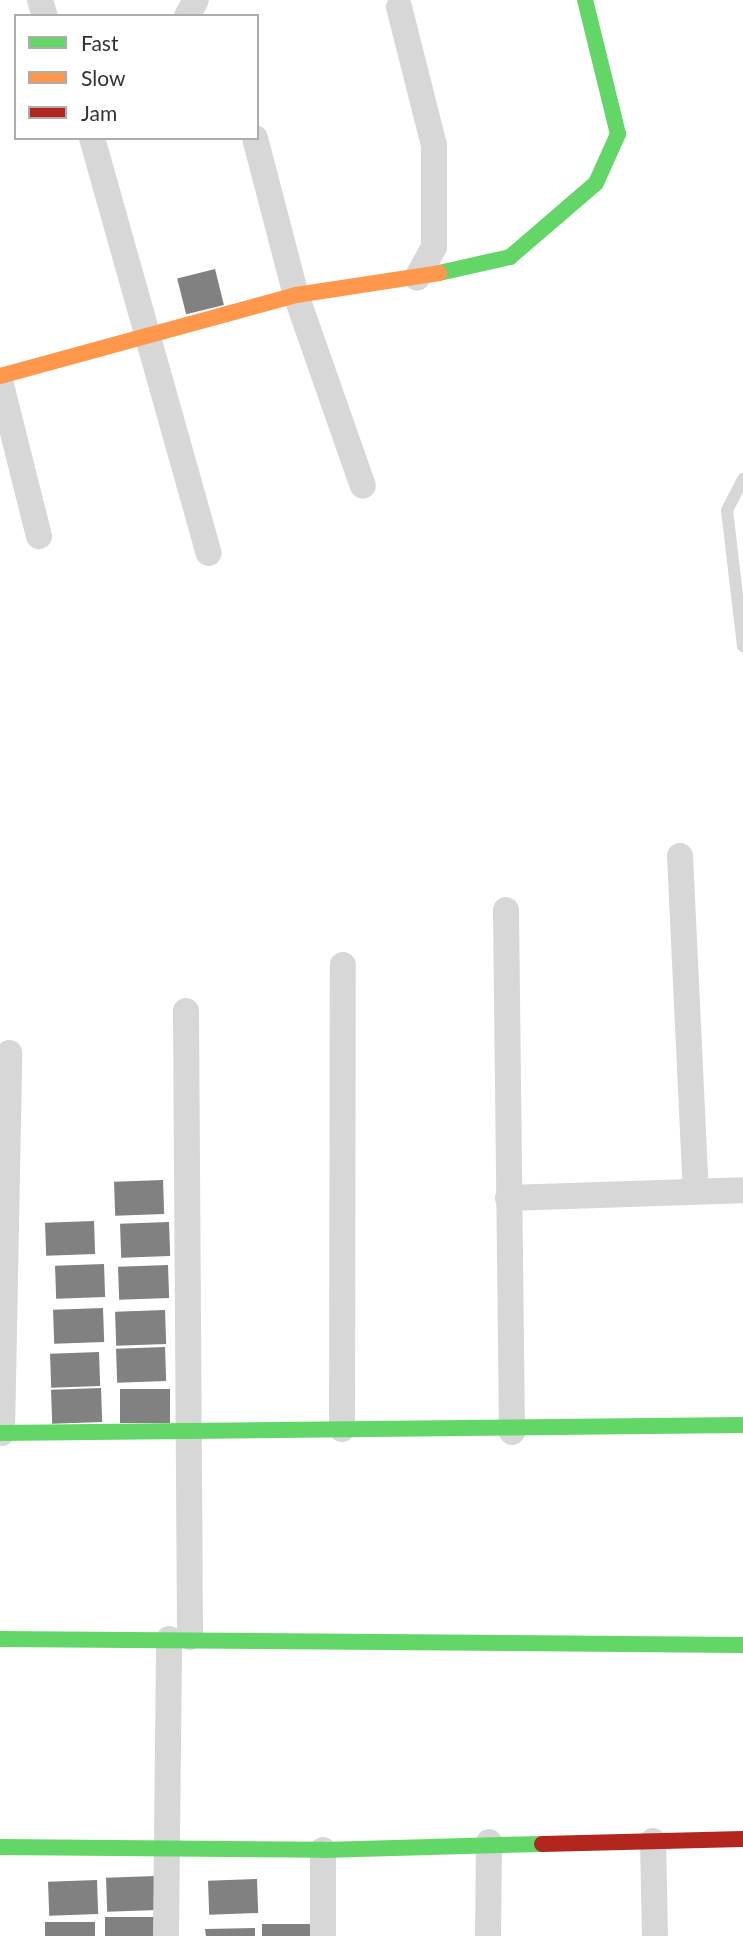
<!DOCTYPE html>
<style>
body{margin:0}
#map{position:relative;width:743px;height:1936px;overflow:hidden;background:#fff;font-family:Lato,sans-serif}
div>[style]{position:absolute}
.building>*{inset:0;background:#818181;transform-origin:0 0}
.lane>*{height:12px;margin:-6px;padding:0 6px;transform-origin:6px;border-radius:6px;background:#d7d7d7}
.street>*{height:26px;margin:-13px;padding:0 13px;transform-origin:13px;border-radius:13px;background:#d7d7d7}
.fast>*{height:16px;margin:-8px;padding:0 8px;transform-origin:8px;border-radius:8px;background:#63d668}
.slow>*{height:16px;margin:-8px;padding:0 8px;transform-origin:8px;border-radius:8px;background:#ff974d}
.jam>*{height:16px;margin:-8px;padding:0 8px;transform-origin:8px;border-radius:8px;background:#b3261e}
span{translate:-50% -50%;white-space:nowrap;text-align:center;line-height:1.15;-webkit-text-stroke:7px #fff;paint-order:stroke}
.legend{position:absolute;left:14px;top:14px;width:245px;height:126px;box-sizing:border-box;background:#fff;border:2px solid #adadad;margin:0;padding:9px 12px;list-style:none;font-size:21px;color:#333}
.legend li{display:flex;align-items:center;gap:14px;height:35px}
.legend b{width:35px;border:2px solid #adadad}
</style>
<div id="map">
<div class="building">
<div style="left:215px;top:269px;width:37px;height:39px;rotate:76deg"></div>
<div style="left:163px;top:1180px;width:34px;height:49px;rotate:88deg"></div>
<div style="left:94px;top:1221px;width:33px;height:49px;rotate:88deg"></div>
<div style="left:169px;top:1222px;width:34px;height:49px;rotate:88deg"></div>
<div style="left:104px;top:1264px;width:33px;height:49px;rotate:88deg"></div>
<div style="left:168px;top:1265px;width:33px;height:50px;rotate:88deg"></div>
<div style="left:103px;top:1308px;width:34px;height:50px;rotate:88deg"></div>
<div style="left:165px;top:1310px;width:34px;height:50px;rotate:88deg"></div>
<div style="left:165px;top:1347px;width:34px;height:49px;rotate:88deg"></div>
<div style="left:99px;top:1352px;width:34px;height:49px;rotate:88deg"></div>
<div style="left:101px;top:1388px;width:34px;height:50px;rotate:88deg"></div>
<div style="left:170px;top:1389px;width:34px;height:50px;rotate:90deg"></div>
<div style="left:156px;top:1876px;width:34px;height:50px;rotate:88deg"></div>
<div style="left:257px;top:1879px;width:34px;height:49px;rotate:88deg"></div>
<div style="left:97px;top:1880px;width:34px;height:49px;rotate:88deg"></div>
<div style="left:155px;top:1917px;width:19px;height:50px;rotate:90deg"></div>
<div style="left:95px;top:1922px;width:14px;height:50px;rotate:90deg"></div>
<div style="left:312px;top:1924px;width:12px;height:50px;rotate:90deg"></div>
<div style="clip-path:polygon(255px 1928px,255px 1936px,206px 1936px,205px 1929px)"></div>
</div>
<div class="lane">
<div style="left:743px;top:479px;width:35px;rotate:117deg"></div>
<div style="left:727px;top:510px;width:137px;rotate:83.3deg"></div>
</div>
<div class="street">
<div style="left:40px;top:0;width:17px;rotate:73deg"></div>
<div style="left:399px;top:7px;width:142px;rotate:75.8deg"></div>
<div style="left:434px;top:145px;width:102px;rotate:90deg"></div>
<div style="left:434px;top:247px;width:35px;rotate:119deg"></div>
<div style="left:187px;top:16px;width:18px;rotate:-61deg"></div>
<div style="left:92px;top:138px;width:431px;rotate:74.3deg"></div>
<div style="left:255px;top:138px;width:162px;rotate:75.4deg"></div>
<div style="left:296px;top:295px;width:202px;rotate:70.7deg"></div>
<div style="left:0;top:381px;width:160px;rotate:75.9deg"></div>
<div style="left:680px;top:856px;width:335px;rotate:87.3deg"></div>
<div style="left:506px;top:910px;width:522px;rotate:89.34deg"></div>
<div style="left:186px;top:1011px;width:626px;rotate:89.63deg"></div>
<div style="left:508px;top:1198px;width:235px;rotate:-1.9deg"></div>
<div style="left:342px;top:1429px;width:464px;rotate:-89.9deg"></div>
<div style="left:2px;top:1433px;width:380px;rotate:-88.9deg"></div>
<div style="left:653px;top:1841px;width:95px;rotate:88.8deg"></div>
<div style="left:323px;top:1850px;width:86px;rotate:90deg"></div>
<div style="left:166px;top:1936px;width:297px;rotate:-89.4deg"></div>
<div style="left:488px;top:1936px;width:94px;rotate:-89.4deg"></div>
</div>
<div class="fast">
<div style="left:439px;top:273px;width:73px;rotate:-12.7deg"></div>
<div style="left:510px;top:257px;width:113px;rotate:-40.7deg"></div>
<div style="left:596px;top:183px;width:54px;rotate:-65.8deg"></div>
<div style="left:618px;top:134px;width:138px;rotate:-103.8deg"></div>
<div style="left:0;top:1433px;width:743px;rotate:-0.62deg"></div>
<div style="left:0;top:1639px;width:743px;rotate:0.46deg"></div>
<div style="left:0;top:1847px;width:323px;rotate:0.5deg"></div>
<div style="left:323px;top:1850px;width:219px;rotate:-1.6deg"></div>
</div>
<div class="slow">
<div style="left:0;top:376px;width:307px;rotate:-15.3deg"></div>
<div style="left:296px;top:295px;width:145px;rotate:-8.7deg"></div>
</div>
<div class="jam">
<div style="left:542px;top:1844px;width:201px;rotate:-1.4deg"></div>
</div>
<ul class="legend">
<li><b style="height:9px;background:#63d668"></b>Fast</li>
<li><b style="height:9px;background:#ff974d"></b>Slow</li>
<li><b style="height:9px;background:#b3261e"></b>Jam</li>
</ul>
</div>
